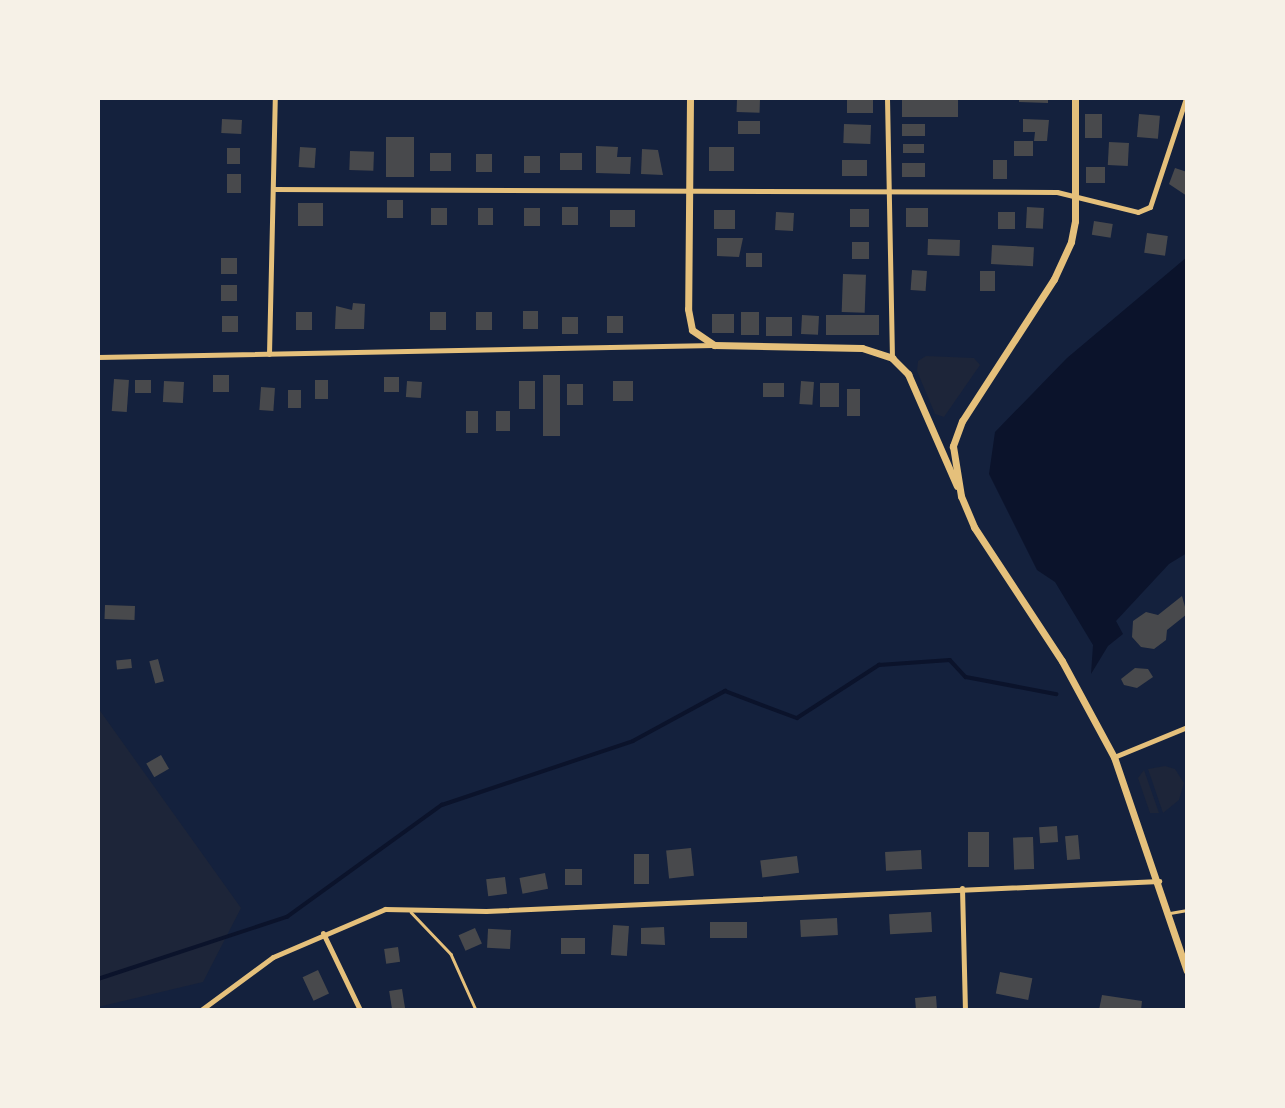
<!DOCTYPE html>
<style>
body{margin:0}
#map{position:relative;width:1285px;height:1108px;overflow:hidden;background:#14213d;font-family:"Fira Sans Condensed",sans-serif}
div>[style]{position:absolute}
.green>*{inset:0;background:#1d2539}
.water>*{inset:0;background:#0b132b}
.stream>*{height:3.5px;margin:-1.75px;padding:0 1.75px;transform-origin:1.75px;border-radius:1.75px;background:#0b132b}
.building>*{inset:0;background:#48494c;transform-origin:0 0}
.service>*{height:2.5px;margin:-1.25px;padding:0 1.25px;transform-origin:1.25px;border-radius:1.25px;background:#e5c07b}
.minor>*{height:5px;margin:-2.5px;padding:0 2.5px;transform-origin:2.5px;border-radius:2.5px;background:#e5c07b}
.secondary>*{height:7px;margin:-3.5px;padding:0 3.5px;transform-origin:3.5px;border-radius:3.5px;background:#e5c07b}
span{translate:-50% -50%;white-space:nowrap;text-align:center;line-height:1.15;-webkit-text-stroke:6px #f6f1e7;paint-order:stroke}
.frame{position:absolute;inset:0;border:100px solid #f6f1e7;pointer-events:none}
</style>
<div id="map">
<div class="green">
<div style="clip-path:polygon(926px 356px,974px 358px,980px 365px,944px 417px,935px 414px,917px 371px,918px 361px)"></div>
<div style="clip-path:polygon(98px 708px,241px 908px,203px 982px,98px 1007px)"></div>
<div style="clip-path:polygon(1165px 766px,1175px 769px,1184px 783px,1179px 800px,1163px 813px,1148px 769px)"></div>
<div style="clip-path:polygon(1144px 770px,1159px 813px,1150px 813px,1138px 778px)"></div>
</div>
<div class="water">
<div style="clip-path:polygon(1187px 257px,1187px 553px,1169px 564px,1116px 621px,1123px 634px,1108px 646px,1091px 674px,1093px 645px,1055px 582px,1037px 570px,989px 474px,995px 432px,1067px 358px)"></div>
</div>
<div class="stream">
<div style="left:98px;top:979px;width:199px;rotate:-18.2deg"></div>
<div style="left:287px;top:917px;width:191px;rotate:-35.9deg"></div>
<div style="left:442px;top:805px;width:201px;rotate:-18.5deg"></div>
<div style="left:633px;top:741px;width:105px;rotate:-28.5deg"></div>
<div style="left:725px;top:691px;width:77px;rotate:20.6deg"></div>
<div style="left:797px;top:718px;width:98px;rotate:-32.9deg"></div>
<div style="left:879px;top:665px;width:71px;rotate:-4deg"></div>
<div style="left:950px;top:660px;width:23px;rotate:47deg"></div>
<div style="left:966px;top:677px;width:92px;rotate:10.7deg"></div>
</div>
<div class="building">
<div style="left:847px;top:98px;width:26px;height:15px"></div>
<div style="left:902px;top:98px;width:56px;height:19px"></div>
<div style="clip-path:polygon(1019px 98px,1048px 98px,1048px 103px,1019px 102px)"></div>
<div style="left:737px;top:99px;width:23px;height:13px;rotate:2deg"></div>
<div style="left:1085px;top:114px;width:17px;height:24px"></div>
<div style="left:1139px;top:114px;width:21px;height:23px;rotate:5deg"></div>
<div style="left:222px;top:119px;width:20px;height:14px;rotate:3deg"></div>
<div style="clip-path:polygon(1023px 119px,1049px 120px,1047px 141px,1034px 141px,1035px 132px,1023px 132px)"></div>
<div style="left:738px;top:121px;width:22px;height:13px"></div>
<div style="left:844px;top:124px;width:27px;height:19px;rotate:2deg"></div>
<div style="left:902px;top:124px;width:23px;height:12px"></div>
<div style="left:386px;top:137px;width:28px;height:40px"></div>
<div style="left:1014px;top:141px;width:19px;height:15px"></div>
<div style="left:1109px;top:142px;width:20px;height:23px;rotate:3deg"></div>
<div style="left:903px;top:144px;width:21px;height:9px"></div>
<div style="clip-path:polygon(596px 146px,618px 147px,617px 157px,631px 157px,630px 174px,596px 173px)"></div>
<div style="left:300px;top:147px;width:16px;height:20px;rotate:4deg"></div>
<div style="left:709px;top:147px;width:25px;height:24px"></div>
<div style="left:227px;top:148px;width:13px;height:16px"></div>
<div style="clip-path:polygon(642px 149px,658px 150px,663px 175px,641px 174px)"></div>
<div style="left:350px;top:151px;width:24px;height:19px;rotate:2deg"></div>
<div style="left:430px;top:153px;width:21px;height:18px"></div>
<div style="left:582px;top:153px;width:17px;height:22px;rotate:90deg"></div>
<div style="left:476px;top:154px;width:16px;height:18px"></div>
<div style="left:524px;top:156px;width:16px;height:17px"></div>
<div style="left:842px;top:160px;width:25px;height:16px"></div>
<div style="left:993px;top:160px;width:14px;height:19px"></div>
<div style="left:902px;top:163px;width:23px;height:14px"></div>
<div style="left:1105px;top:167px;width:16px;height:19px;rotate:90deg"></div>
<div style="clip-path:polygon(1175px 168px,1187px 172px,1187px 196px,1169px 184px)"></div>
<div style="left:227px;top:174px;width:14px;height:19px"></div>
<div style="left:403px;top:200px;width:18px;height:16px;rotate:90deg"></div>
<div style="left:298px;top:203px;width:25px;height:23px"></div>
<div style="left:562px;top:207px;width:16px;height:18px"></div>
<div style="left:1027px;top:207px;width:17px;height:21px;rotate:3deg"></div>
<div style="left:431px;top:208px;width:16px;height:17px"></div>
<div style="left:478px;top:208px;width:15px;height:17px"></div>
<div style="left:524px;top:208px;width:16px;height:18px"></div>
<div style="left:906px;top:208px;width:22px;height:19px"></div>
<div style="left:850px;top:209px;width:19px;height:18px"></div>
<div style="left:610px;top:210px;width:25px;height:17px"></div>
<div style="left:714px;top:210px;width:21px;height:19px"></div>
<div style="left:776px;top:212px;width:18px;height:18px;rotate:3deg"></div>
<div style="left:998px;top:212px;width:17px;height:17px"></div>
<div style="left:1094px;top:221px;width:19px;height:14px;rotate:9deg"></div>
<div style="left:1147px;top:233px;width:21px;height:20px;rotate:8deg"></div>
<div style="clip-path:polygon(717px 238px,743px 238px,739px 257px,717px 256px)"></div>
<div style="left:928px;top:239px;width:32px;height:16px;rotate:2deg"></div>
<div style="left:852px;top:242px;width:17px;height:17px"></div>
<div style="left:992px;top:245px;width:42px;height:19px;rotate:3deg"></div>
<div style="left:746px;top:253px;width:16px;height:14px"></div>
<div style="left:237px;top:258px;width:16px;height:16px;rotate:90deg"></div>
<div style="left:912px;top:270px;width:15px;height:20px;rotate:4deg"></div>
<div style="left:980px;top:271px;width:15px;height:20px"></div>
<div style="left:843px;top:274px;width:23px;height:38px;rotate:2deg"></div>
<div style="left:221px;top:285px;width:16px;height:16px"></div>
<div style="clip-path:polygon(353px 303px,365px 304px,364px 329px,335px 329px,336px 306px,352px 310px)"></div>
<div style="left:523px;top:311px;width:15px;height:18px"></div>
<div style="left:296px;top:312px;width:16px;height:18px"></div>
<div style="left:430px;top:312px;width:16px;height:18px"></div>
<div style="left:476px;top:312px;width:16px;height:18px"></div>
<div style="left:741px;top:312px;width:18px;height:23px"></div>
<div style="left:712px;top:314px;width:22px;height:19px"></div>
<div style="left:802px;top:315px;width:17px;height:19px;rotate:3deg"></div>
<div style="left:826px;top:315px;width:53px;height:20px"></div>
<div style="left:238px;top:316px;width:16px;height:16px;rotate:90deg"></div>
<div style="left:607px;top:316px;width:16px;height:17px"></div>
<div style="left:562px;top:317px;width:16px;height:17px"></div>
<div style="left:766px;top:317px;width:26px;height:19px"></div>
<div style="left:229px;top:375px;width:17px;height:16px;rotate:90deg"></div>
<div style="left:543px;top:375px;width:17px;height:61px"></div>
<div style="left:384px;top:377px;width:15px;height:15px"></div>
<div style="left:114px;top:379px;width:15px;height:32px;rotate:4deg"></div>
<div style="left:151px;top:380px;width:13px;height:16px;rotate:90deg"></div>
<div style="left:315px;top:380px;width:13px;height:19px"></div>
<div style="left:164px;top:381px;width:20px;height:21px;rotate:3deg"></div>
<div style="left:407px;top:381px;width:15px;height:16px;rotate:4deg"></div>
<div style="left:519px;top:381px;width:16px;height:28px"></div>
<div style="left:613px;top:381px;width:20px;height:20px"></div>
<div style="left:801px;top:381px;width:13px;height:23px;rotate:4deg"></div>
<div style="left:763px;top:383px;width:21px;height:14px"></div>
<div style="left:820px;top:383px;width:19px;height:24px"></div>
<div style="left:567px;top:384px;width:16px;height:21px"></div>
<div style="left:261px;top:387px;width:14px;height:23px;rotate:4deg"></div>
<div style="left:847px;top:389px;width:13px;height:27px"></div>
<div style="left:288px;top:390px;width:13px;height:18px"></div>
<div style="left:466px;top:411px;width:12px;height:22px"></div>
<div style="left:496px;top:411px;width:14px;height:20px"></div>
<div style="clip-path:polygon(1182px 596px,1187px 614px,1167px 630px,1166px 640px,1154px 649px,1141px 647px,1132px 637px,1133px 621px,1146px 612px,1158px 615px)"></div>
<div style="left:105px;top:605px;width:30px;height:14px;rotate:2deg"></div>
<div style="left:131px;top:659px;width:9px;height:15px;rotate:84deg"></div>
<div style="left:158px;top:659px;width:23px;height:9px;rotate:75deg"></div>
<div style="clip-path:polygon(1135px 668px,1148px 669px,1153px 677px,1137px 688px,1124px 685px,1121px 679px)"></div>
<div style="left:161px;top:755px;width:16px;height:17px;rotate:60deg"></div>
<div style="left:1057px;top:826px;width:16px;height:18px;rotate:86deg"></div>
<div style="left:968px;top:832px;width:21px;height:35px"></div>
<div style="left:1078px;top:835px;width:24px;height:13px;rotate:85deg"></div>
<div style="left:1033px;top:837px;width:32px;height:20px;rotate:88deg"></div>
<div style="left:691px;top:848px;width:28px;height:25px;rotate:84deg"></div>
<div style="left:921px;top:850px;width:19px;height:36px;rotate:87deg"></div>
<div style="left:634px;top:854px;width:15px;height:30px"></div>
<div style="left:797px;top:856px;width:17px;height:37px;rotate:83deg"></div>
<div style="left:565px;top:869px;width:17px;height:16px"></div>
<div style="left:545px;top:873px;width:16px;height:26px;rotate:79deg"></div>
<div style="left:505px;top:877px;width:17px;height:19px;rotate:83deg"></div>
<div style="left:931px;top:912px;width:20px;height:42px;rotate:87deg"></div>
<div style="left:837px;top:918px;width:17px;height:37px;rotate:87deg"></div>
<div style="left:747px;top:922px;width:16px;height:37px;rotate:90deg"></div>
<div style="left:613px;top:925px;width:16px;height:30px;rotate:4deg"></div>
<div style="clip-path:polygon(664px 927px,665px 945px,641px 944px,641px 928px)"></div>
<div style="left:475px;top:928px;width:17px;height:18px;rotate:66deg"></div>
<div style="left:511px;top:930px;width:19px;height:23px;rotate:93deg"></div>
<div style="left:585px;top:938px;width:16px;height:24px;rotate:90deg"></div>
<div style="left:398px;top:947px;width:15px;height:14px;rotate:82deg"></div>
<div style="left:318px;top:970px;width:26px;height:17px;rotate:65deg"></div>
<div style="left:1000px;top:972px;width:33px;height:22px;rotate:11deg"></div>
<div style="left:402px;top:989px;width:20px;height:13px;rotate:81deg"></div>
<div style="clip-path:polygon(1102px 995px,1142px 1001px,1141px 1010px,1099px 1010px)"></div>
<div style="clip-path:polygon(936px 996px,937px 1010px,916px 1010px,915px 998px)"></div>
</div>
<div class="service">
<div style="left:411px;top:912px;width:58px;rotate:46.4deg"></div>
<div style="left:451px;top:954px;width:61px;rotate:65.9deg"></div>
<div style="left:1170px;top:913px;width:17px;rotate:-10deg"></div>
</div>
<div class="minor">
<div style="left:887px;top:98px;width:260px;rotate:88.9deg"></div>
<div style="left:273px;top:189px;width:784px;rotate:0.22deg"></div>
<div style="left:1057px;top:192px;width:83px;rotate:13.9deg"></div>
<div style="left:1138px;top:212px;width:13px;rotate:-23deg"></div>
<div style="left:1150px;top:207px;width:115px;rotate:-71.7deg"></div>
<div style="left:269px;top:354px;width:256px;rotate:-88.7deg"></div>
<div style="left:98px;top:357px;width:616px;rotate:-1.12deg"></div>
<div style="left:1114px;top:757px;width:79px;rotate:-22.3deg"></div>
<div style="left:962px;top:888px;width:122px;rotate:88.6deg"></div>
<div style="left:323px;top:933px;width:85px;rotate:64.3deg"></div>
<div style="left:201px;top:1010px;width:89px;rotate:-36.4deg"></div>
<div style="left:273px;top:957px;width:122px;rotate:-23.2deg"></div>
<div style="left:385px;top:909px;width:101px;rotate:1.1deg"></div>
<div style="left:486px;top:911px;width:674px;rotate:-2.55deg"></div>
</div>
<div class="secondary">
<div style="left:690px;top:98px;width:211px;rotate:90.5deg"></div>
<div style="left:688px;top:309px;width:21px;rotate:79deg"></div>
<div style="left:692px;top:330px;width:27px;rotate:34deg"></div>
<div style="left:714px;top:345px;width:148px;rotate:1.2deg"></div>
<div style="left:862px;top:348px;width:32px;rotate:18deg"></div>
<div style="left:892px;top:358px;width:23px;rotate:45deg"></div>
<div style="left:908px;top:374px;width:122px;rotate:66.4deg"></div>
<div style="left:1075px;top:98px;width:123px;rotate:90deg"></div>
<div style="left:1075px;top:221px;width:21px;rotate:101deg"></div>
<div style="left:1071px;top:242px;width:41px;rotate:114.7deg"></div>
<div style="left:1054px;top:279px;width:169px;rotate:122.9deg"></div>
<div style="left:962px;top:421px;width:27px;rotate:110deg"></div>
<div style="left:953px;top:446px;width:51px;rotate:80.9deg"></div>
<div style="left:961px;top:496px;width:34px;rotate:67deg"></div>
<div style="left:974px;top:527px;width:160px;rotate:56.7deg"></div>
<div style="left:1062px;top:661px;width:109px;rotate:61.6deg"></div>
<div style="left:1114px;top:757px;width:226px;rotate:71.2deg"></div>
</div>
<div class="frame"></div>
</div>
